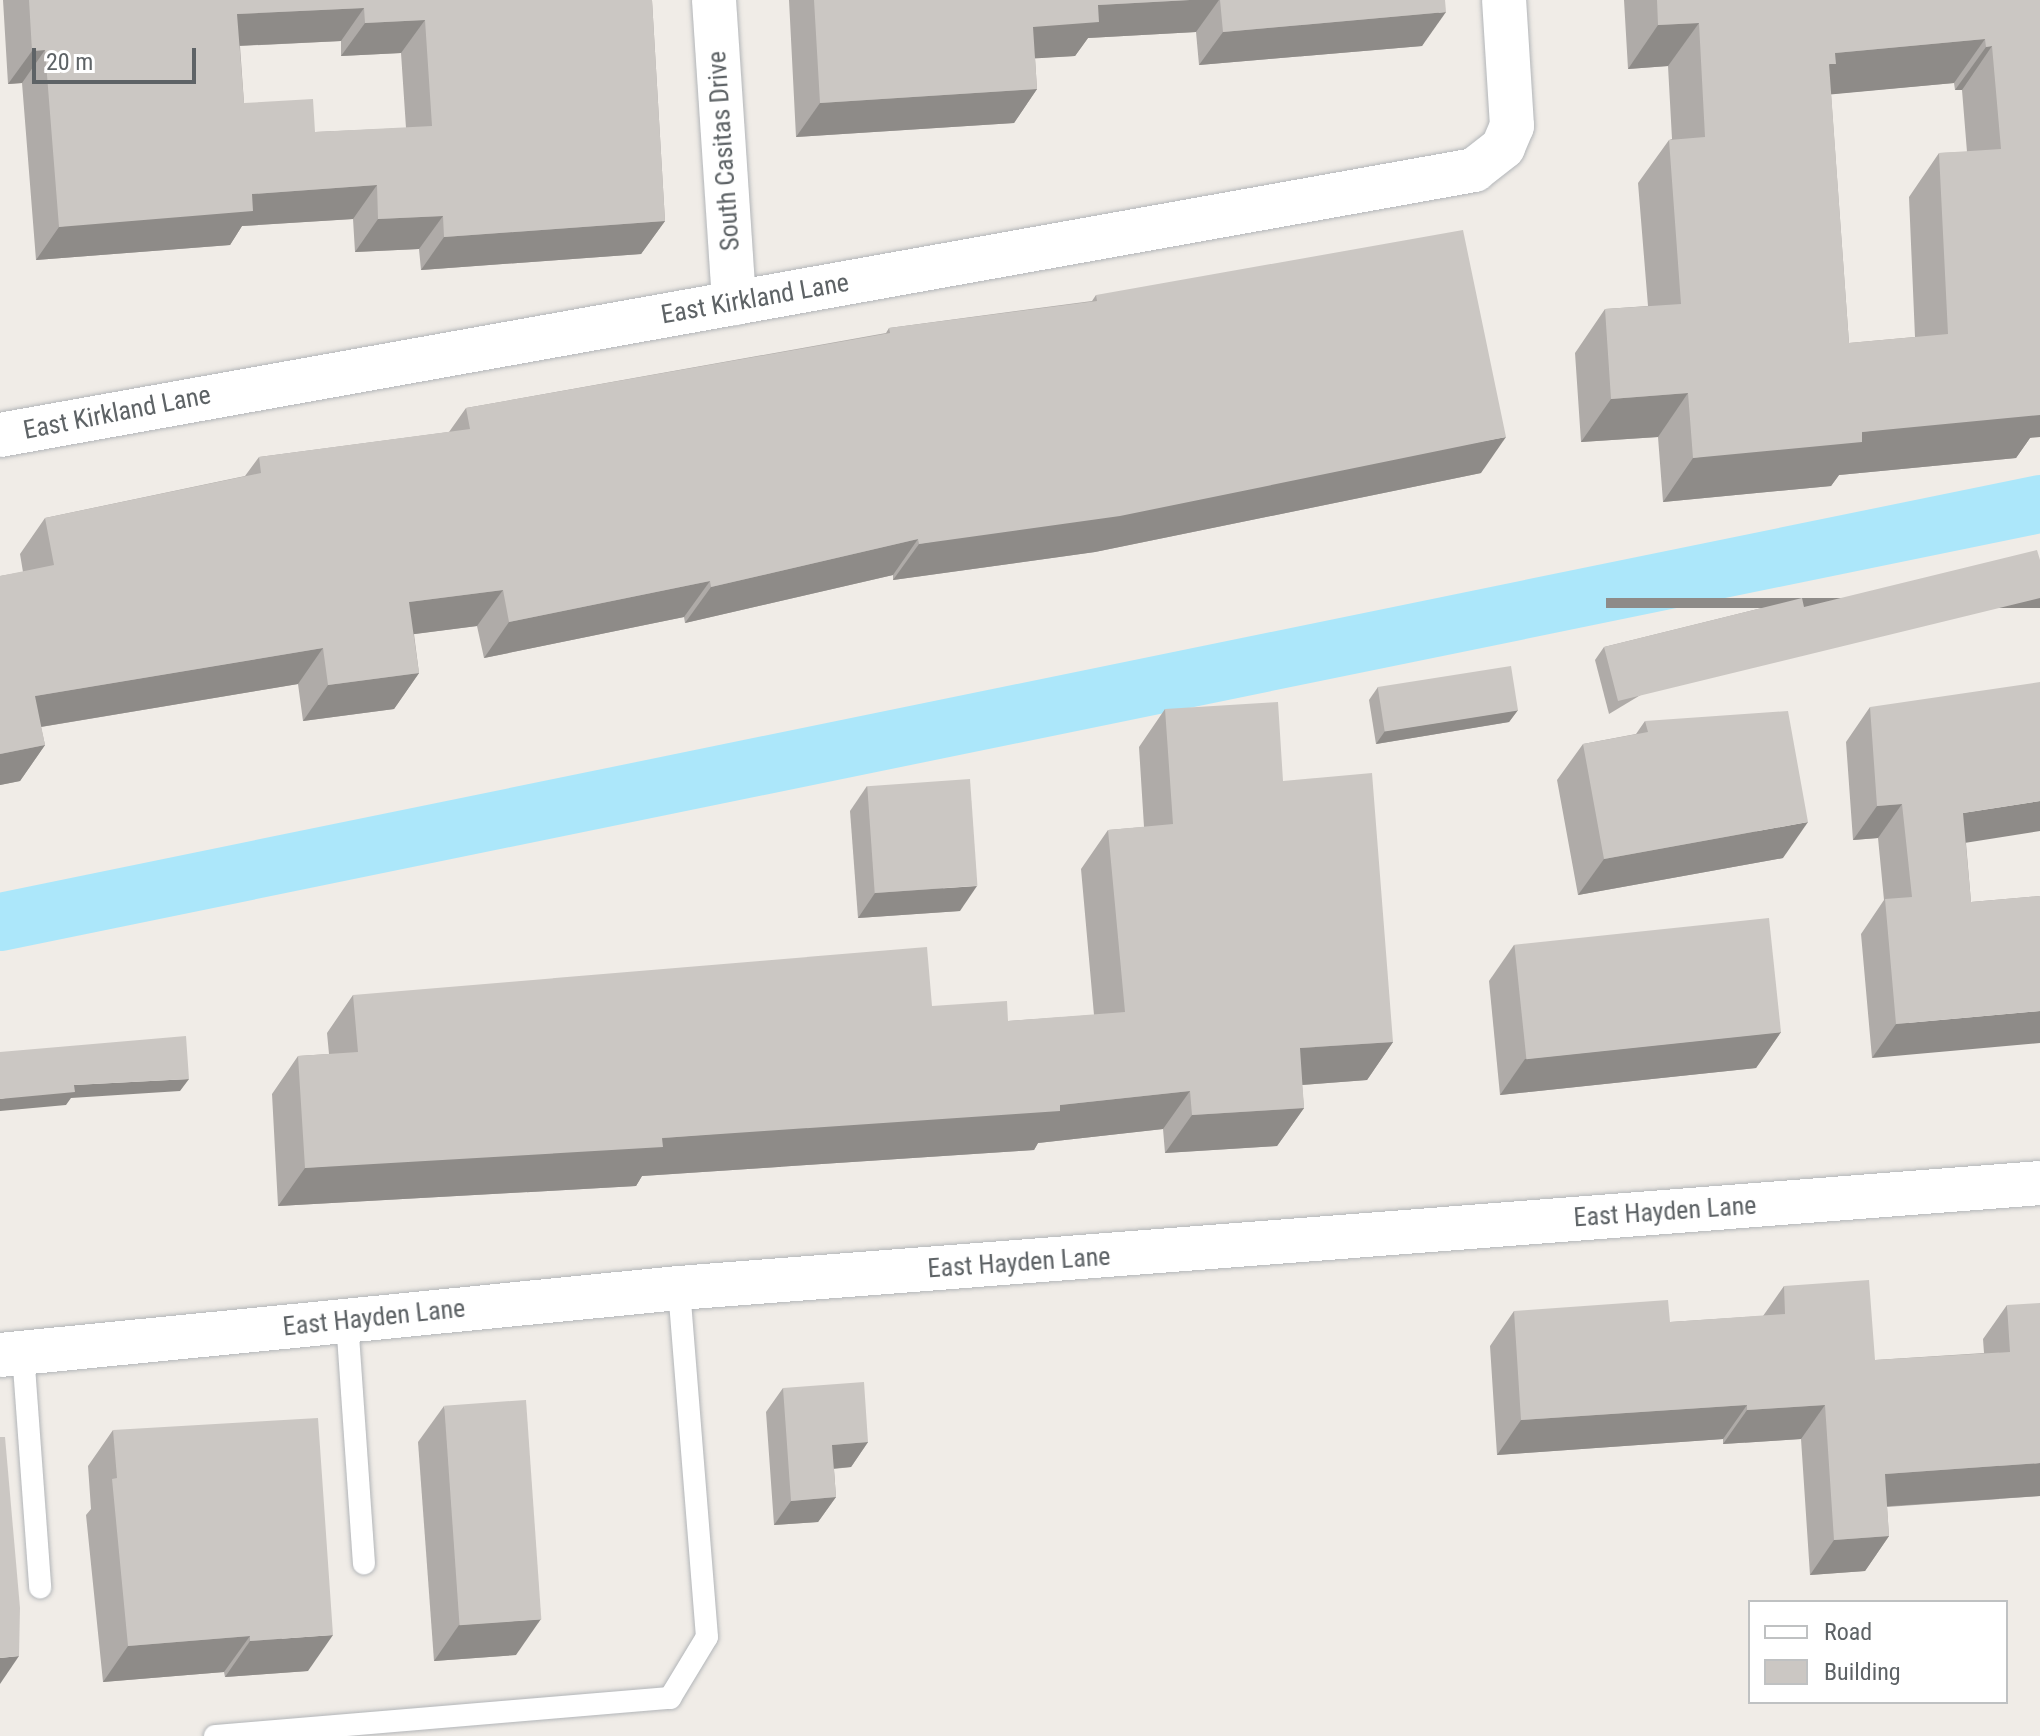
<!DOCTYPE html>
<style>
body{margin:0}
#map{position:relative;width:2040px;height:1736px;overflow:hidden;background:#f0ece7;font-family:"Roboto Condensed",sans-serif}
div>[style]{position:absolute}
.canal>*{height:58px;margin:-29px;padding:0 29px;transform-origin:29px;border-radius:29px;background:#ace7fa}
.roads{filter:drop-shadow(0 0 2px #b2b5b8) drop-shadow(0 0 2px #b2b5b8)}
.lane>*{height:22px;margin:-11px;padding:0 11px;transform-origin:11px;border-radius:11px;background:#fff}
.street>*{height:44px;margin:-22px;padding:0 22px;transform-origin:22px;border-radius:22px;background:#fff}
.wall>*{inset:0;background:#afaba8}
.shaded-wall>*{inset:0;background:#8e8b88;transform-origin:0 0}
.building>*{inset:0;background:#cbc7c3;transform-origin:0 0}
span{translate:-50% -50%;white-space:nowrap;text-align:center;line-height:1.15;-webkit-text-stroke:6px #fff;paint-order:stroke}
.street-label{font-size:26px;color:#5e6366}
.legend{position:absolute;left:1748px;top:1600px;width:260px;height:104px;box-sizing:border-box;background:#fff;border:2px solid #bfc1c2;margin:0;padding:10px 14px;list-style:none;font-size:24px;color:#5e6366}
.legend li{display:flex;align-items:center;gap:16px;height:40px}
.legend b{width:40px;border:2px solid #bfc1c2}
.scale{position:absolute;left:32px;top:48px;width:164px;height:36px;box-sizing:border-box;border:4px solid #5e6366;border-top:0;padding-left:10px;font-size:24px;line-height:28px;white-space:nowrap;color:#5e6366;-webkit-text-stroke:6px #fff;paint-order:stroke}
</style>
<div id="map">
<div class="canal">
<div style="left:0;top:922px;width:2082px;rotate:-11.58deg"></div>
</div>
<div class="roads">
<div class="lane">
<div style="left:347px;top:1321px;width:243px;rotate:86deg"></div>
<div style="left:23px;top:1353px;width:235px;rotate:85.8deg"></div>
<div style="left:215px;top:1736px;width:457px;rotate:-4.8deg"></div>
<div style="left:670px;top:1698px;width:71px;rotate:-58.8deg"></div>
<div style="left:707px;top:1637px;width:350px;rotate:-94.6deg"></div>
</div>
<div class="street">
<div style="left:714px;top:0;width:304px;rotate:86.2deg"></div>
<div style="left:0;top:435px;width:1498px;rotate:-10.19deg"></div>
<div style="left:1474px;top:170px;width:37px;rotate:-38deg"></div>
<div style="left:1503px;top:147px;width:23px;rotate:-67deg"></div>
<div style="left:1512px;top:126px;width:126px;rotate:-93.6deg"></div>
<div style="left:0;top:1355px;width:682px;rotate:-5.64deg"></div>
<div style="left:679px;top:1288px;width:1365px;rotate:-4.41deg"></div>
</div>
</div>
<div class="wall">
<div style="clip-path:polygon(evenodd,3px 0,652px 0,665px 221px,641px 254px,421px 270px,419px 249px,355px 252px,353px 219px,242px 226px,230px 245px,36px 260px,22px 83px,8px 84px,3px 0,341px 41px,341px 56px,401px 53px,406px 128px,315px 132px,244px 103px,240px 46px,341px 41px)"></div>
<div style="clip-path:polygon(789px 0,1445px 0,1422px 46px,1199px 65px,1196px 32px,1088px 38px,1075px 56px,1035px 58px,1037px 89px,1014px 123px,796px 137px)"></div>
<div style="clip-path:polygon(evenodd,1624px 0,2040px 0,2030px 438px,2016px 458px,1839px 475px,1831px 486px,1663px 502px,1658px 437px,1581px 442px,1575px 353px,1605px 309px,1648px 306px,1638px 183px,1669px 140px,1672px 139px,1668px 66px,1628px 69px,1624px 0,1954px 83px,1955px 90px,1962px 90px,1967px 152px,1939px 153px,1909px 197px,1915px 337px,1849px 343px,1831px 94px,1954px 83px)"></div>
<div style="clip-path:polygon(1096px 295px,1481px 473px,1095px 552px,893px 580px,893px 575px,685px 623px,684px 617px,484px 658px,477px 626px,414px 634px,419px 673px,394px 709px,303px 721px,298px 684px,41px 727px,45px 745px,20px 781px,0 785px,0 576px,23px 572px,20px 554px,45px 518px,245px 476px,259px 457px,449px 432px,466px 408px,886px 333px,889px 328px,1092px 301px)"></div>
<div style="clip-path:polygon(1802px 598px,1609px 714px,1595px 660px,1604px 647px)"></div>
<div style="clip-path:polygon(1378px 687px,1518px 710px,1509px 722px,1376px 744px,1369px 700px)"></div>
<div style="clip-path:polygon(1870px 707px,1966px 843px,1971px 902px,2040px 896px,1872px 1058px,1861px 934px,1884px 900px,1878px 838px,1853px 840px,1846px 742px)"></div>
<div style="clip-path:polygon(1165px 709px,1283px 781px,1393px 1042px,1367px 1080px,1302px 1085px,1304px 1108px,1277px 1146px,1165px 1153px,1163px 1129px,1038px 1143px,1034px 1150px,642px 1176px,636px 1186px,278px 1206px,272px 1094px,298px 1056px,329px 1054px,327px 1033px,353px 995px,932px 1006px,1008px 1021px,1094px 1015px,1081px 869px,1108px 830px,1144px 827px,1139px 747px)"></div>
<div style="clip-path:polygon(1645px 721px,1783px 858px,1578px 895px,1557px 780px,1583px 744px,1636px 734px)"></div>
<div style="clip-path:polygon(867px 786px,960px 911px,858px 918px,850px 811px)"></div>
<div style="clip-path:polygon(1514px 945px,1781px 1032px,1756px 1068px,1500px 1095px,1489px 981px)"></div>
<div style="clip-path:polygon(1784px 1286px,1875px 1360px,1984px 1353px,1983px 1339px,2007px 1305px,2040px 1496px,1887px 1507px,1889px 1536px,1865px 1571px,1810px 1575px,1801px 1439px,1723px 1444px,1723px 1439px,1497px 1455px,1490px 1346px,1514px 1311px,1670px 1322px,1763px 1316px)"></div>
<div style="clip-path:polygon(783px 1388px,868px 1442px,851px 1467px,834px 1469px,836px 1497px,818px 1522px,774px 1525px,766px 1412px)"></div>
<div style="clip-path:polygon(444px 1406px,516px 1655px,434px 1661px,418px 1442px)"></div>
<div style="clip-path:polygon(113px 1430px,308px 1671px,225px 1677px,224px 1672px,103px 1682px,86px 1515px,91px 1509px,88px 1466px)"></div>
</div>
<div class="shaded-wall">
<div style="clip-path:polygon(1190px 0,1219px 0,1196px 32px,1088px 38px,1075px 56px,1009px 60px,1033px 27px,1098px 5px)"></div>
<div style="clip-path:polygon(364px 8px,341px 41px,214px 47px,237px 14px)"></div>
<div style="clip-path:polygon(1446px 12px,1422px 46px,1199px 65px,1223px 32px)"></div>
<div style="clip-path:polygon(425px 20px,401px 53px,341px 56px,365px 23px)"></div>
<div style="clip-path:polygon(1699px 23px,1668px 66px,1628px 69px,1658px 25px)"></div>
<div style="clip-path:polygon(1985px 39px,1954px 83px,1814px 96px,1835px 53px)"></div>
<div style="clip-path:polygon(1992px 46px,1962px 90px,1955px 90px,1986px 47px)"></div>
<div style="clip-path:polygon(45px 50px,22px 83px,8px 84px,32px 51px)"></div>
<div style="clip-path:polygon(1037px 89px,1014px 123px,796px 137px,820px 103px)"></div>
<div style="clip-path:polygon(377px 185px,353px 219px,242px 226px,230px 245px,36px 260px,59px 227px,252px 194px)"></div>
<div style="clip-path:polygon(443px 216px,419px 249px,355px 252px,378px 219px)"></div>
<div style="clip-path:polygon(665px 221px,641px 254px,421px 270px,444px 237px)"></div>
<div style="clip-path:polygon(1688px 393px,1658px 437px,1581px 442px,1611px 399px)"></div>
<div style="clip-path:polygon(2040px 405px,2040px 437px,2030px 438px,2016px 458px,1839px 475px,1831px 486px,1663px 502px,1693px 458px)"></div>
<div style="clip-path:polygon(1506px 437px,1481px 473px,1095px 552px,893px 580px,919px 544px)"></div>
<div style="clip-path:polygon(918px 539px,893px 575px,685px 623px,711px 587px)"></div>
<div style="clip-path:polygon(710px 581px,684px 617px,484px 658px,509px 622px)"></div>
<div style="clip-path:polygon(503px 590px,477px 626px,384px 638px,409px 602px)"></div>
<div style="left:2040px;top:598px;width:10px;height:434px;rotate:90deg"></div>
<div style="clip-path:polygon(323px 648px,298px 684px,10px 732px,35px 696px)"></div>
<div style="clip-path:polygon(419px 673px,394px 709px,303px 721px,328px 685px)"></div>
<div style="clip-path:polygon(1518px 710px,1509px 722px,1376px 744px,1385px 731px)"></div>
<div style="clip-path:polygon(45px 745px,20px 781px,0 785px,0 754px)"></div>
<div style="clip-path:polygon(2040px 801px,2040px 831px,1939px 847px,1963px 813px)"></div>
<div style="clip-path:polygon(1902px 804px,1878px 838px,1853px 840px,1877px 806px)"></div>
<div style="clip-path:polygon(1808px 822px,1783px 858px,1578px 895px,1604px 859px)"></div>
<div style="clip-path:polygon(977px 886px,960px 911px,858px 918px,875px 893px)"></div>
<div style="clip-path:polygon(2040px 1011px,2040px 1043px,1872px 1058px,1896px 1024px)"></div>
<div style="clip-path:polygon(1781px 1032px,1756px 1068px,1500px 1095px,1525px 1059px)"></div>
<div style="clip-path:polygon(1393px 1042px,1367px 1080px,1273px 1087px,1300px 1048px)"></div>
<div style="clip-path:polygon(189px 1079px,180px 1091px,71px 1098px,66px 1105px,0 1111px,0 1099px,74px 1085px)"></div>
<div style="clip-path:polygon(1190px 1091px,1163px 1129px,1038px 1143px,1034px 1150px,642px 1176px,636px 1186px,278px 1206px,305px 1168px,1060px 1105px)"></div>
<div style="clip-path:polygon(1304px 1108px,1277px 1146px,1165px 1153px,1192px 1115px)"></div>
<div style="clip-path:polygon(1747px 1405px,1723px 1439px,1497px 1455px,1521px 1420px)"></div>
<div style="clip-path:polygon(1825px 1405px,1801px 1439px,1723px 1444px,1747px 1410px)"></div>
<div style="clip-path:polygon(868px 1442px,851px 1467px,815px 1470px,832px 1445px)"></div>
<div style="clip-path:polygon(2040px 1463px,2040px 1496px,1861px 1508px,1885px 1474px)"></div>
<div style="clip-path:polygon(836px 1497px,818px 1522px,774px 1525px,791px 1501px)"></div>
<div style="clip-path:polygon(1889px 1536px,1865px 1571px,1810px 1575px,1834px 1540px)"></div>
<div style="clip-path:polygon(541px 1619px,516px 1655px,434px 1661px,459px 1625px)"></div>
<div style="clip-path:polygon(333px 1635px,308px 1671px,225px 1677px,250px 1641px)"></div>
<div style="clip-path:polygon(250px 1636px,224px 1672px,103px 1682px,128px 1646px)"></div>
<div style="clip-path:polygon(19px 1656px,0 1684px,0 1658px)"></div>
</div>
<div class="building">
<div style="clip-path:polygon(evenodd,29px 0,652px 0,665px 221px,444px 237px,443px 216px,378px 219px,377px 185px,252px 194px,253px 211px,59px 227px,45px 50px,32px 51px,29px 0,364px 8px,365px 23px,425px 20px,432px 126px,315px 132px,313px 99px,244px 103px,237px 14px,364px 8px)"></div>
<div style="clip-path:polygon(814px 0,1190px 0,1098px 5px,1099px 22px,1033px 27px,1037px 89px,820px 103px)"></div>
<div style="clip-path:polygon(1220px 0,1445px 0,1446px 12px,1223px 32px)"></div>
<div style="clip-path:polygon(evenodd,1657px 0,2040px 0,2040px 415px,1862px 432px,1862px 442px,1693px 458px,1688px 393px,1611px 399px,1605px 309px,1681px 304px,1669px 140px,1705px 137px,1699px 23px,1658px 25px,1657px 0,1985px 39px,1986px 47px,1992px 46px,2001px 149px,1939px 153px,1948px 334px,1849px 343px,1829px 64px,1836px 64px,1835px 53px,1985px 39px)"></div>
<div style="clip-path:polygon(1463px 230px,1506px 437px,1120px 516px,919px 544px,918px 539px,711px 587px,710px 581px,509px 622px,503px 590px,409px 602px,419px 673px,328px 685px,323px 648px,35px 696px,45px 745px,0 754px,0 576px,54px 565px,45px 518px,261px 473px,259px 457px,470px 429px,466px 408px,890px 333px,889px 328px,1097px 301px,1096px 295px)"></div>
<div style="clip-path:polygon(2037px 550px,2040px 560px,2040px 598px,1618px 701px,1604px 647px,1802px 598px,1804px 607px)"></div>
<div style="left:1511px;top:666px;width:45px;height:135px;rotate:81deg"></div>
<div style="clip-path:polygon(2040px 682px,2040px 801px,1963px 813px,1971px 902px,2040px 896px,2040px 1011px,1896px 1024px,1885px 899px,1912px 897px,1902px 804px,1877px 806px,1870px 707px)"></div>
<div style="clip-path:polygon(1278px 702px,1283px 781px,1372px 773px,1393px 1042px,1300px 1048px,1304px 1108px,1192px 1115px,1190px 1091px,1060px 1105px,1060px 1111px,662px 1138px,663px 1147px,305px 1168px,298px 1056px,358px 1052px,353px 995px,927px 947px,932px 1006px,1007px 1001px,1008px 1021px,1125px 1012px,1108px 830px,1173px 824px,1165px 709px)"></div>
<div style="clip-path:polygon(1788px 711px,1808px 822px,1604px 859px,1583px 744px,1648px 732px,1645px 721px)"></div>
<div style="left:970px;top:779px;width:107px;height:103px;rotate:86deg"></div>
<div style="left:1769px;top:918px;width:115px;height:256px;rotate:84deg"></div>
<div style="clip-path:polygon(186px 1036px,189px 1079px,74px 1085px,75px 1092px,0 1099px,0 1052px)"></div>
<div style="clip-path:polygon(1869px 1280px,1875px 1360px,2010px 1352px,2007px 1305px,2040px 1303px,2040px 1463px,1885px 1474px,1889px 1536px,1834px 1540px,1825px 1405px,1747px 1410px,1747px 1405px,1521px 1420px,1514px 1311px,1668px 1300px,1670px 1322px,1785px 1314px,1784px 1286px)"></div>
<div style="clip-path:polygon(864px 1382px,868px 1442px,832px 1445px,836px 1497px,791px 1501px,783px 1388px)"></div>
<div style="left:526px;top:1400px;width:220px;height:82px;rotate:86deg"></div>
<div style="clip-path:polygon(318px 1418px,333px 1635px,250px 1641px,250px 1636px,128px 1646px,112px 1479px,117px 1478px,113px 1430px)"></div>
<div style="clip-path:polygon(0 1437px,5px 1437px,20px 1608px,19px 1656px,0 1658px)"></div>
</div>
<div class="street-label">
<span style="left:724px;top:151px;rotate:-94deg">South Casitas Drive</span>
<span style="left:755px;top:299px;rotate:-10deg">East Kirkland Lane</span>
<span style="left:117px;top:413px;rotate:-11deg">East Kirkland Lane</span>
<span style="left:1665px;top:1212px;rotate:-4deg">East Hayden Lane</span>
<span style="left:1019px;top:1263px;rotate:-4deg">East Hayden Lane</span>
<span style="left:374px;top:1318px;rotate:-6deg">East Hayden Lane</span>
</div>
<ul class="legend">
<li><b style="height:10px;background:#fff"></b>Road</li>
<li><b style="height:22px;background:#cbc7c3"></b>Building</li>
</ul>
<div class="scale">20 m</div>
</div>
